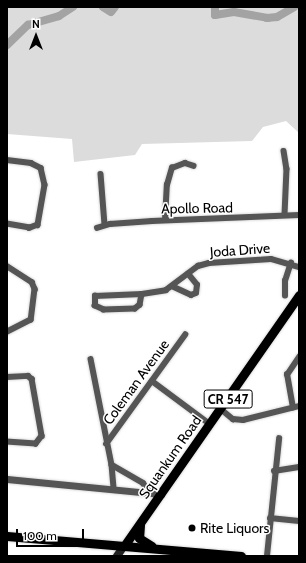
<!DOCTYPE html>
<style>
body{margin:0}
#map{position:relative;width:306px;height:563px;overflow:hidden;background:#fff;font-family:Cabin,sans-serif}
div>[style]{position:absolute}
.green>*{inset:0;background:#dcdcdc}
.river>*{height:8px;margin:-4px;padding:0 4px;transform-origin:4px;border-radius:4px;background:#a3a3a3}
.roads{filter:drop-shadow(0 0 1px #dbdbdb) drop-shadow(0 0 1px #dbdbdb)}
.minor>*{height:5.5px;margin:-2.75px;padding:0 2.75px;transform-origin:2.75px;border-radius:2.75px;background:#555}
.tertiary>*{height:7px;margin:-3.5px;padding:0 3.5px;transform-origin:3.5px;border-radius:3.5px;background:#555}
.secondary>*{height:8px;margin:-4px;padding:0 4px;transform-origin:4px;border-radius:4px;background:#222}
.primary>*{height:9px;margin:-4.5px;padding:0 4.5px;transform-origin:4.5px;border-radius:4.5px;background:#000}
.dots>*{width:11px;height:11px;translate:-50% -50%;box-sizing:border-box;border:2px solid #fff;border-radius:50%}
span{translate:-50% -50%;white-space:nowrap;text-align:center;line-height:1.15;-webkit-text-stroke:3px #fff;paint-order:stroke}
.shield-label span{padding:1px 3px;background:#fff;border:1px solid;border-radius:3px;-webkit-text-stroke-width:0}
.shield-label{font-size:13px;color:#000;font-weight:700}
.street-label{font-size:14px;color:#000}
.poi-label{font-size:14px;color:#000}
.left{translate:0 -50%;text-align:left}
.frame{position:absolute;inset:0;border:8px solid #000;pointer-events:none}
.north{position:absolute;left:16px;top:16px;width:40px;height:40px;-webkit-text-stroke:3px #fff;paint-order:stroke;rotate:0deg;font-size:11px;font-weight:700;line-height:16px;text-align:center;color:#000}
.north::after{content:'';display:block;margin:auto;width:14px;height:18px;background:#000;clip-path:polygon(50% 0,100% 100%,50% 72%,0 100%)}
.scale{position:absolute;left:16px;top:529px;width:68px;height:18px;box-sizing:border-box;border:2px solid #000;border-top:0;padding-left:5px;font-size:12px;line-height:14px;white-space:nowrap;color:#000;-webkit-text-stroke:3px #fff;paint-order:stroke}
</style>
<div id="map">
<div class="green">
<div style="clip-path:polygon(7px 7px,299px 7px,299px 133px,286px 121px,263px 127px,252px 141px,142px 144px,135px 155px,74px 162px,72px 139px,7px 134px)"></div>
</div>
<div class="river">
<div style="left:103px;top:7px;width:9px;rotate:32deg"></div>
<div style="left:111px;top:12px;width:6px;rotate:-51deg"></div>
<div style="left:215px;top:7px;width:8px;rotate:90deg"></div>
<div style="left:215px;top:15px;width:19px;rotate:-9deg"></div>
<div style="left:234px;top:12px;width:34px;rotate:10deg"></div>
<div style="left:267px;top:18px;width:10px;rotate:-6deg"></div>
<div style="left:277px;top:17px;width:20px;rotate:-30deg"></div>
<div style="left:7px;top:45px;width:29px;rotate:-44deg"></div>
<div style="left:28px;top:25px;width:32px;rotate:-16deg"></div>
<div style="left:59px;top:16px;width:17px;rotate:-33deg"></div>
</div>
<div class="roads">
<div class="minor">
<div style="left:284px;top:151px;width:18px;rotate:81deg"></div>
<div style="left:287px;top:169px;width:46px;rotate:92.5deg"></div>
<div style="left:7px;top:160px;width:24px;rotate:7deg"></div>
<div style="left:31px;top:163px;width:11px;rotate:27deg"></div>
<div style="left:41px;top:168px;width:17px;rotate:77deg"></div>
<div style="left:45px;top:185px;width:41px;rotate:99.9deg"></div>
<div style="left:38px;top:225px;width:9px;rotate:159deg"></div>
<div style="left:30px;top:228px;width:23px;rotate:-170deg"></div>
<div style="left:101px;top:174px;width:51px;rotate:85.5deg"></div>
<div style="left:165px;top:220px;width:35px;rotate:-87deg"></div>
<div style="left:167px;top:185px;width:18px;rotate:-74deg"></div>
<div style="left:172px;top:168px;width:14px;rotate:-21deg"></div>
<div style="left:185px;top:163px;width:9px;rotate:18deg"></div>
<div style="left:97px;top:228px;width:14px;rotate:-17deg"></div>
<div style="left:110px;top:224px;width:42px;rotate:-4.1deg"></div>
<div style="left:152px;top:221px;width:147px;rotate:-2.3deg"></div>
<div style="left:7px;top:266px;width:30px;rotate:33deg"></div>
<div style="left:32px;top:282px;width:8px;rotate:67deg"></div>
<div style="left:35px;top:289px;width:31px;rotate:97deg"></div>
<div style="left:31px;top:320px;width:27px;rotate:153deg"></div>
<div style="left:172px;top:286px;width:21px;rotate:25deg"></div>
<div style="left:191px;top:295px;width:5px;rotate:-22deg"></div>
<div style="left:196px;top:293px;width:8px;rotate:-83deg"></div>
<div style="left:197px;top:285px;width:14px;rotate:-129deg"></div>
<div style="left:142px;top:294px;width:24px;rotate:-9deg"></div>
<div style="left:166px;top:290px;width:40px;rotate:-37deg"></div>
<div style="left:198px;top:266px;width:11px;rotate:-15deg"></div>
<div style="left:209px;top:263px;width:62px;rotate:-3.7deg"></div>
<div style="left:271px;top:259px;width:29px;rotate:16deg"></div>
<div style="left:142px;top:294px;width:11px;rotate:100deg"></div>
<div style="left:140px;top:305px;width:6px;rotate:141deg"></div>
<div style="left:135px;top:309px;width:31px;rotate:178deg"></div>
<div style="left:104px;top:310px;width:10px;rotate:-156deg"></div>
<div style="left:95px;top:306px;width:10px;rotate:-90deg"></div>
<div style="left:95px;top:296px;width:47px;rotate:-2.4deg"></div>
<div style="left:285px;top:296px;width:15px;rotate:-90deg"></div>
<div style="left:285px;top:281px;width:19px;rotate:-72deg"></div>
<div style="left:91px;top:359px;width:108px;rotate:78.8deg"></div>
<div style="left:112px;top:465px;width:25px;rotate:85deg"></div>
<div style="left:7px;top:377px;width:21px;rotate:-3deg"></div>
<div style="left:28px;top:376px;width:5px;rotate:37deg"></div>
<div style="left:32px;top:379px;width:58px;rotate:80deg"></div>
<div style="left:42px;top:436px;width:10px;rotate:127deg"></div>
<div style="left:36px;top:444px;width:29px;rotate:-176deg"></div>
<div style="left:152px;top:381px;width:72px;rotate:36.6deg"></div>
<div style="left:293px;top:408px;width:34px;rotate:-100deg"></div>
<div style="left:287px;top:375px;width:22px;rotate:-56deg"></div>
<div style="left:221px;top:409px;width:16px;rotate:40deg"></div>
<div style="left:233px;top:419px;width:10px;rotate:6deg"></div>
<div style="left:243px;top:420px;width:58px;rotate:-14deg"></div>
<div style="left:106px;top:444px;width:135px;rotate:-54.1deg"></div>
<div style="left:112px;top:465px;width:36px;rotate:30deg"></div>
<div style="left:143px;top:483px;width:13px;rotate:51deg"></div>
<div style="left:274px;top:471px;width:25px;rotate:-9deg"></div>
<div style="left:270px;top:518px;width:29px;rotate:6deg"></div>
<div style="left:267px;top:556px;width:118px;rotate:-84.1deg"></div>
</div>
<div class="tertiary">
<div style="left:7px;top:479px;width:155px;rotate:5.6deg"></div>
</div>
<div class="secondary">
<div style="left:117px;top:556px;width:12px;rotate:-55deg"></div>
</div>
<div class="primary">
<div style="left:140px;top:525px;width:13px;rotate:94deg"></div>
<div style="left:139px;top:538px;width:15px;rotate:32deg"></div>
<div style="left:7px;top:536px;width:235px;rotate:4.9deg"></div>
<div style="left:124px;top:546px;width:306px;rotate:-55.1deg"></div>
</div>
</div>
<div class="dots">
<div style="left:192px;top:528px;background:#000"></div>
</div>
<div class="shield-label">
<span style="left:228px;top:399px">CR 547</span>
</div>
<div class="street-label">
<span style="left:197px;top:208px;rotate:-1deg">Apollo Road</span>
<span style="left:240px;top:250px;rotate:-4deg">Joda Drive</span>
<span style="left:136px;top:382px;rotate:-54deg">Coleman Avenue</span>
<span style="left:170px;top:457px;rotate:-55deg">Squankum Road</span>
</div>
<div class="poi-label">
<span class="left" style="left:200px;top:528px">Rite Liquors</span>
</div>
<div class="frame"></div>
<div class="north">N</div>
<div class="scale">100 m</div>
</div>
